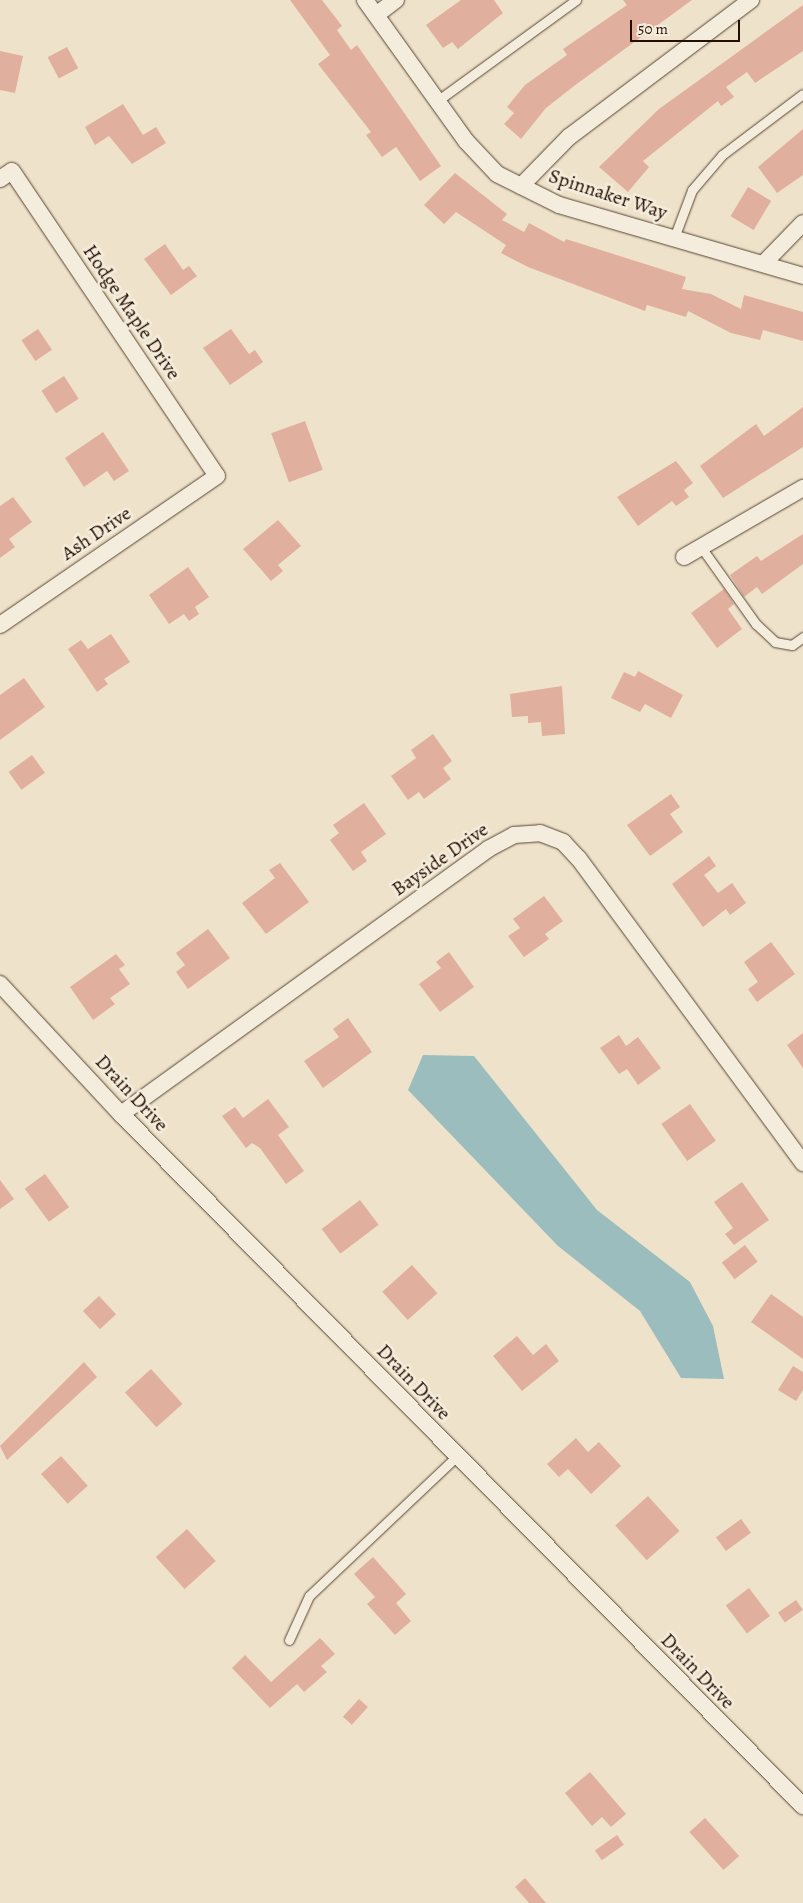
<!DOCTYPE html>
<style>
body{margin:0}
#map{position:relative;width:803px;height:1903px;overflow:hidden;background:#eee3ca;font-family:Alegreya,serif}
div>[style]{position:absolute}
.water>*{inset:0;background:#9cbdbe}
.building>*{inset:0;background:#e1af9d;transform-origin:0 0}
.roads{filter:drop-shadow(0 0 1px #584433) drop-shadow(0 0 1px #584433)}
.service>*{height:9px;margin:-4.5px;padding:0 4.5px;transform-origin:4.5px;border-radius:4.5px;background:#f4eddd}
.minor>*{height:16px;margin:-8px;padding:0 8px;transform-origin:8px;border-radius:8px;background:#f4eddd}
span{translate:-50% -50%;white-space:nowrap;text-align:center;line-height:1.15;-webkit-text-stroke:5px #f4eddd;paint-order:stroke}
.street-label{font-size:20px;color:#260f01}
.scale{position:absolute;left:630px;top:20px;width:110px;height:22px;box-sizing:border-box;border:2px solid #260f01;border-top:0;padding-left:6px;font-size:15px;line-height:18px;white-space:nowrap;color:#260f01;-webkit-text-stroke:4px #f4eddd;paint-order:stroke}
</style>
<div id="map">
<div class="water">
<div style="clip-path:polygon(423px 1055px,474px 1056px,597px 1210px,690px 1282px,713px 1326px,724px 1379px,681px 1378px,640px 1311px,558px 1246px,408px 1090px)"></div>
</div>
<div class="building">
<div style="clip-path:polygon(290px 0,322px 0,342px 26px,337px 30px,351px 50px,357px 45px,441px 166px,420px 181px,396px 147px,382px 157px,366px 135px,371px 132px,318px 64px,330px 55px)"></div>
<div style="clip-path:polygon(461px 0,494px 0,503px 13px,458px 49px,452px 42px,443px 48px,426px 25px)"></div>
<div style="clip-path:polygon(623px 0,692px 0,574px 86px,546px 108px,521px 139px,504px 124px,514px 113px,507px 107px,525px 85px,567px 55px,563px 49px,627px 5px)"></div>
<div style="clip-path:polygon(803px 5px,803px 51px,755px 83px,747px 72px,726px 87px,734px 97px,721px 106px,718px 101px,643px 161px,649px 167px,628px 192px,599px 167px,659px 109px)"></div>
<div style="left:67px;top:47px;width:24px;height:22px;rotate:62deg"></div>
<div style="clip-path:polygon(0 51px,23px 56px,15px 93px,0 90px)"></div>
<div style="clip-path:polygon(123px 104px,143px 135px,156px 127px,166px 143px,132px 164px,109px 136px,95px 145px,85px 127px)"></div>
<div style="clip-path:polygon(803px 129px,803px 175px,777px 193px,758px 167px)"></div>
<div style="clip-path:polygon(455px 173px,507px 214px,502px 220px,524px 232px,529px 223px,564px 242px,566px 239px,686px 277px,682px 289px,711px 294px,741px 309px,744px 295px,803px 312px,803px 341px,763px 330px,760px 340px,731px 333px,688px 311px,686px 317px,647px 305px,645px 311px,528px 267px,501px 253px,506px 245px,456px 212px,444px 224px,424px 205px)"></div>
<div style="left:748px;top:187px;width:27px;height:34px;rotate:31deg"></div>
<div style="clip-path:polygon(165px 244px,183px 270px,189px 266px,197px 276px,171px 295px,144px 259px)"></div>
<div style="left:38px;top:329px;width:25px;height:20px;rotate:56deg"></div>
<div style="clip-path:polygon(231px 329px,249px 354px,255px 350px,263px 362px,230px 385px,203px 348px)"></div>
<div style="left:64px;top:376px;width:27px;height:27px;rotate:57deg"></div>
<div style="clip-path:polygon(803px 407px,803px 447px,723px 498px,700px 466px,756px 424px,764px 436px)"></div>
<div style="left:305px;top:421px;width:52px;height:36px;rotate:70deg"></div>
<div style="clip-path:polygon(103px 432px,129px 471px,114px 481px,107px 471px,84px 487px,65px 458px)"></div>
<div style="clip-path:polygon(676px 461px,693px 483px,684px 490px,689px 497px,676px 506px,672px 501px,638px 526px,617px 497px)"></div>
<div style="clip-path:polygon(13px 497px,32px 522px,9px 539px,15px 547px,0 558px,0 506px)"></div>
<div style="clip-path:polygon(278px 520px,301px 546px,278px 565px,283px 571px,271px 581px,243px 549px)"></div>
<div style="clip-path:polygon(803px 534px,803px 564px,762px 594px,757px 587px,744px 597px,730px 575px,757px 556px,761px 561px)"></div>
<div style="clip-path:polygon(188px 567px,209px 597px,195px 607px,199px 614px,189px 621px,184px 614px,169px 624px,149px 595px)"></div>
<div style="clip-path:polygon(724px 589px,734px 604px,728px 609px,742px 629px,717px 648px,691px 613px)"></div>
<div style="clip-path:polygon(111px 634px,130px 662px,104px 679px,108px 684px,97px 692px,68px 649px,81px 640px,88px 649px)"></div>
<div style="clip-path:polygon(638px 671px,683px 695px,671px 718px,645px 704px,640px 712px,611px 698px,624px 672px,635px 677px)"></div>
<div style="clip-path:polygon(24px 678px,45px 707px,0 740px,0 695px)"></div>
<div style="clip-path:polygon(562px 686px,565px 734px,542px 736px,541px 722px,528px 723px,528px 716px,512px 717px,510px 694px)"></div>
<div style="clip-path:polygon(433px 734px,452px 761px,443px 768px,451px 779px,424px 799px,419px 792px,408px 800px,391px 776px,416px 758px,411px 750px)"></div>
<div style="left:32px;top:755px;width:22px;height:29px;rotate:54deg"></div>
<div style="clip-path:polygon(671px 794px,680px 807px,670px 814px,683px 832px,650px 856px,627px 825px)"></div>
<div style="clip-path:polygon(364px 803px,386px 834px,361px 852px,367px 861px,353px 871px,330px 840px,339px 833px,333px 825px)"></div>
<div style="clip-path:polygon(709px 856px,716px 866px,704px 875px,718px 893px,732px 883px,746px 903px,730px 915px,726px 909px,703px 927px,672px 884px)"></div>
<div style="clip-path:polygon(280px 863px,309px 902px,266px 934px,242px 903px,275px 878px,269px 870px)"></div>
<div style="clip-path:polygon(544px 896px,563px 921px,545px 934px,549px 939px,524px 957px,508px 936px,520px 928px,513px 919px)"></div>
<div style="clip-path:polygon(208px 929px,230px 958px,188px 989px,176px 972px,185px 965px,176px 953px)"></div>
<div style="clip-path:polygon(771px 942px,795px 974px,757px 1002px,748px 989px,758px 982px,744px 962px)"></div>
<div style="clip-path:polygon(449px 952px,474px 987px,440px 1012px,419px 984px,441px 968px,436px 962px)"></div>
<div style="clip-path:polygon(116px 954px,125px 965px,119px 969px,130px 984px,110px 998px,115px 1004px,93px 1020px,70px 987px)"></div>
<div style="clip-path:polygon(348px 1018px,372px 1052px,323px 1088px,304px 1061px,339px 1037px,333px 1029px)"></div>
<div style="clip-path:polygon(803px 1033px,803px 1068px,787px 1045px)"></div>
<div style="clip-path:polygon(619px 1035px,626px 1046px,638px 1037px,661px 1068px,638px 1085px,627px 1069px,619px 1074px,600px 1048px)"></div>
<div style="clip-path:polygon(268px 1099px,289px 1127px,278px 1135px,304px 1171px,286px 1184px,260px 1148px,252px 1143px,246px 1148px,222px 1116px,235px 1107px,243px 1118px)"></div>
<div style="left:690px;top:1104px;width:45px;height:35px;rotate:55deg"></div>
<div style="left:45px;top:1174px;width:41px;height:25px;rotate:54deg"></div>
<div style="clip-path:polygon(0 1180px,14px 1199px,0 1209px)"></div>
<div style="clip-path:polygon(742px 1182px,769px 1220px,734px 1245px,725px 1234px,733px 1228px,714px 1202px)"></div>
<div style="left:360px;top:1200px;width:31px;height:48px;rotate:53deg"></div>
<div style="left:745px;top:1245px;width:21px;height:29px;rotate:53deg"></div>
<div style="left:412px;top:1265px;width:38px;height:40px;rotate:48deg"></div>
<div style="clip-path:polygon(771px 1294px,803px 1317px,803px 1359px,751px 1322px)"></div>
<div style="left:99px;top:1296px;width:25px;height:22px;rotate:47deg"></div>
<div style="clip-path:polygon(517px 1336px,533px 1355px,546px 1344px,559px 1361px,522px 1391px,493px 1356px)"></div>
<div style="clip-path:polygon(84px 1362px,97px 1377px,7px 1460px,0 1446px)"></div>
<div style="clip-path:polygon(793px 1366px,803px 1372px,803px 1390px,796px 1401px,778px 1390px)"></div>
<div style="left:151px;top:1369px;width:47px;height:35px;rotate:48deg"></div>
<div style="clip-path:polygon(576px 1438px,588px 1452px,599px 1442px,621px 1466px,591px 1494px,568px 1469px,559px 1477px,547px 1464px)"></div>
<div style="left:61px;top:1456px;width:40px;height:27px;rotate:48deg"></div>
<div style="left:648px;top:1496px;width:47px;height:44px;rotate:48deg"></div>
<div style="left:741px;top:1519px;width:17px;height:31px;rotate:54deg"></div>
<div style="left:187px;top:1529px;width:43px;height:42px;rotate:48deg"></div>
<div style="clip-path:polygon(373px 1557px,406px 1594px,396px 1603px,411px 1621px,395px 1635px,367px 1604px,375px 1597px,354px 1574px)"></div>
<div style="left:749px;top:1588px;width:35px;height:29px;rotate:53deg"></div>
<div style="left:796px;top:1600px;width:12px;height:22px;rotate:55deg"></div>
<div style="clip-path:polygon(320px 1638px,335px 1654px,321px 1666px,327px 1672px,304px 1692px,297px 1684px,270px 1708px,232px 1668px,245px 1655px,271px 1682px)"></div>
<div style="left:359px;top:1699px;width:12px;height:24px;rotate:42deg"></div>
<div style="clip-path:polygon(590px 1772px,626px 1814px,611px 1827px,602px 1817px,592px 1826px,565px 1793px)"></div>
<div style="left:705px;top:1818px;width:51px;height:21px;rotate:48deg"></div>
<div style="left:617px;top:1835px;width:12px;height:27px;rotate:55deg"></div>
<div style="clip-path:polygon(525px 1878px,546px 1903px,529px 1903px,515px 1887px)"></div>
</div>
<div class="roads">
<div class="service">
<div style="left:437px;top:101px;width:172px;rotate:-36deg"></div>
<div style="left:674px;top:238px;width:51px;rotate:-69.4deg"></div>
<div style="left:692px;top:190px;width:46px;rotate:-49.4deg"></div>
<div style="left:722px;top:155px;width:101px;rotate:-37deg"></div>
<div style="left:701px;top:547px;width:95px;rotate:54.5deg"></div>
<div style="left:756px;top:624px;width:26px;rotate:43deg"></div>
<div style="left:775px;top:642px;width:17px;rotate:10deg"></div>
<div style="left:792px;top:645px;width:14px;rotate:-36deg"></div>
<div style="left:289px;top:1640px;width:48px;rotate:-65.6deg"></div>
<div style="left:309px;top:1596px;width:204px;rotate:-43.4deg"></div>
</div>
<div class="minor">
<div style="left:365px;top:0;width:173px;rotate:54.4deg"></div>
<div style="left:466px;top:141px;width:45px;rotate:46.8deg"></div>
<div style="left:497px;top:174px;width:69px;rotate:26.6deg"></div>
<div style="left:559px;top:205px;width:254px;rotate:16.2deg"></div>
<div style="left:376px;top:15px;width:25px;rotate:-37deg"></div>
<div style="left:0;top:179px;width:14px;rotate:-34deg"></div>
<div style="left:12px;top:171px;width:367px;rotate:56.1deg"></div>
<div style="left:217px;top:476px;width:263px;rotate:145.5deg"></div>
<div style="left:521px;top:186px;width:69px;rotate:-45.6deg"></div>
<div style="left:569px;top:137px;width:228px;rotate:-37deg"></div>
<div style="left:764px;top:263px;width:56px;rotate:-45.7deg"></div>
<div style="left:684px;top:557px;width:138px;rotate:-30.1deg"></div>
<div style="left:0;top:984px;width:178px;rotate:47.1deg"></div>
<div style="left:121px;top:1114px;width:972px;rotate:45.42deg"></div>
<div style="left:121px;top:1114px;width:453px;rotate:-35.8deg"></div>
<div style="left:488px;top:849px;width:30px;rotate:-28deg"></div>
<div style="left:514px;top:835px;width:26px;rotate:-4deg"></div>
<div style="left:540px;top:833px;width:25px;rotate:21deg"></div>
<div style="left:563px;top:842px;width:23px;rotate:47deg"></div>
<div style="left:579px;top:859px;width:378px;rotate:53.6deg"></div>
</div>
</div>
<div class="street-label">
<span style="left:608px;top:194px;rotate:18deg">Spinnaker Way</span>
<span style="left:132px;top:312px;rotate:56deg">Hodge Maple Drive</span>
<span style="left:96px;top:533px;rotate:-34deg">Ash Drive</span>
<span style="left:440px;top:859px;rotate:-35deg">Bayside Drive</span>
<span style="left:132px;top:1093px;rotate:47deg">Drain Drive</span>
<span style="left:414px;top:1382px;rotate:46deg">Drain Drive</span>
<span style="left:698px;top:1671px;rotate:46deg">Drain Drive</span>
</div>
<div class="scale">50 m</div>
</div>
